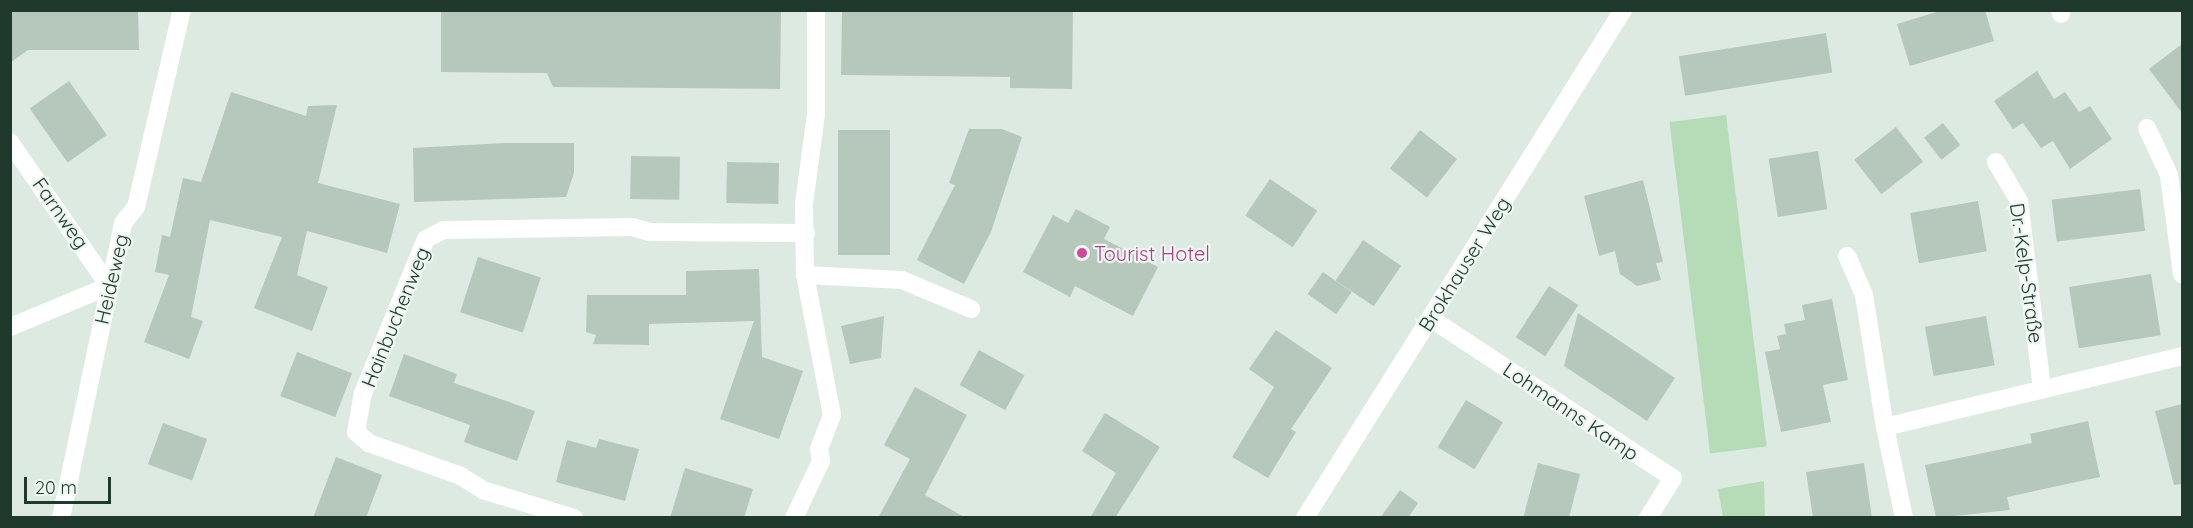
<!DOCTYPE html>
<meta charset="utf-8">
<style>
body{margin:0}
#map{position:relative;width:2193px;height:528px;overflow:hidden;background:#ddeae1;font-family:Quicksand,sans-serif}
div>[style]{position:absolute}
.green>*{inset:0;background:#b5dcb7;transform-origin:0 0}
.building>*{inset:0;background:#b6c7bc;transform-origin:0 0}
.street>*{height:18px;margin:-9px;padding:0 9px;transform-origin:9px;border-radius:9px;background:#fff}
.dots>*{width:16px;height:16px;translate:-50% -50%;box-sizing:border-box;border:3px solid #edf6f0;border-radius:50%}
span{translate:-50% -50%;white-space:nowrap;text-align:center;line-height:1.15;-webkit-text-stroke:4.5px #edf6f0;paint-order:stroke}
.street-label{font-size:20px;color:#1f392c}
.hotel-label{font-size:20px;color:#b23c85}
.left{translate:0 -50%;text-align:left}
.frame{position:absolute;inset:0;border:12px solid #1f392c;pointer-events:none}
.scale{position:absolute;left:24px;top:477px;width:87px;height:27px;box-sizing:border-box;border:3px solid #1f392c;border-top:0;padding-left:8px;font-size:18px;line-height:21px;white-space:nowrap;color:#1f392c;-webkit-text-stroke:4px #edf6f0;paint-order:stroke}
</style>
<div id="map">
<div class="green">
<div style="left:1726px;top:115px;width:334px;height:57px;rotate:83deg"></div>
<div style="clip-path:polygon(1764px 481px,1765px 517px,1723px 517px,1718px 489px)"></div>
</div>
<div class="building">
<div style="clip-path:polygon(10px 10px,138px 10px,139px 50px,28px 50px,10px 63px)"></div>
<div style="clip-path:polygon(441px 10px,781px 10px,780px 89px,553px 87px,547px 73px,441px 72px)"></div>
<div style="clip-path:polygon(842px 10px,1073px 10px,1072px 89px,1010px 88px,1010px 77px,841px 75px)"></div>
<div style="clip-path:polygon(1943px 10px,1985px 10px,1994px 41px,1910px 66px,1897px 24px)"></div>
<div style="left:1826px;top:33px;width:40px;height:149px;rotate:81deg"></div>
<div style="clip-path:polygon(2182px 44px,2182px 113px,2149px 69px)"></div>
<div style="clip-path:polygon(2037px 71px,2054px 99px,2065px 92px,2079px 112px,2090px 106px,2112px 139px,2070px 169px,2053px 141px,2041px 148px,2023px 123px,2013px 129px,1994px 101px)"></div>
<div style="left:69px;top:81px;width:66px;height:48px;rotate:55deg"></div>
<div style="clip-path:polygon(231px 92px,306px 116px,308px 106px,337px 105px,318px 183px,400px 204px,387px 253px,307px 231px,297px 275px,328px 287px,312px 331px,254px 308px,282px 237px,210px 220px,191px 317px,203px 321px,189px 359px,144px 342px,169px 275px,155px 272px,162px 235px,170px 237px,183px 178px,201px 182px)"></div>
<div style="left:1943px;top:123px;width:28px;height:24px;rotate:52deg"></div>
<div style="left:1896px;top:127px;width:44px;height:53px;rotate:52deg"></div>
<div style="clip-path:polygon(969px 129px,1002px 129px,1022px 137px,991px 232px,964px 284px,917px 260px,955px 185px,949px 183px)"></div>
<div style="left:838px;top:130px;width:52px;height:125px"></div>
<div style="left:1420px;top:130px;width:47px;height:49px;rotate:38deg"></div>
<div style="clip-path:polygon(505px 143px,574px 143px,574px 173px,566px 197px,414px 202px,413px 148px)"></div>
<div style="left:1818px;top:151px;width:59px;height:50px;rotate:81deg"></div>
<div style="left:631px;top:156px;width:49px;height:43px;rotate:1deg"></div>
<div style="left:727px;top:162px;width:52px;height:41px;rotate:1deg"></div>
<div style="left:1270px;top:179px;width:57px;height:44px;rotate:34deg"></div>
<div style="clip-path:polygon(1643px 180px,1663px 262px,1656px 263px,1661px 280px,1637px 286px,1620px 274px,1615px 251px,1599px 256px,1584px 196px)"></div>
<div style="left:2140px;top:189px;width:42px;height:89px;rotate:83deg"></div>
<div style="left:1978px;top:201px;width:51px;height:69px;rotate:80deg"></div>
<div style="clip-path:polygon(1076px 209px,1110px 227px,1104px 239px,1158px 267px,1133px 316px,1075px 286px,1070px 297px,1023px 272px,1053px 215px,1068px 223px)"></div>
<div style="left:1363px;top:240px;width:46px;height:49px;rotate:34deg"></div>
<div style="left:478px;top:257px;width:66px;height:58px;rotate:18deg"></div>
<div style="clip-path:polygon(759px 269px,762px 357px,803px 371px,779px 439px,720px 419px,754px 321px,649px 324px,649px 345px,593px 344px,596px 335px,586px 332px,587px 295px,686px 295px,686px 271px)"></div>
<div style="left:1323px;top:272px;width:35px;height:27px;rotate:35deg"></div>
<div style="left:2151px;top:274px;width:62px;height:83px;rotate:81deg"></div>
<div style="left:1549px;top:286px;width:35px;height:61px;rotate:33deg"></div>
<div style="clip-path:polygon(1832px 299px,1848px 380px,1823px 385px,1831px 422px,1781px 432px,1765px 352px,1780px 349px,1777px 336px,1786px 334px,1784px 324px,1805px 320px,1802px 305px)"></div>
<div style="clip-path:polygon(1578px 313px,1675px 378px,1647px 421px,1564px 366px)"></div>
<div style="clip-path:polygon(884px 316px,881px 358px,850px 364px,841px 326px)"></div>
<div style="left:1986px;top:316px;width:50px;height:62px;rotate:80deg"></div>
<div style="clip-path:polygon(1276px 330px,1332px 368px,1291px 429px,1296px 432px,1268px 478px,1232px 457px,1274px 387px,1249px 369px)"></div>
<div style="left:979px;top:350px;width:52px;height:40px;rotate:29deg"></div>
<div style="left:297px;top:352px;width:59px;height:47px;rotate:21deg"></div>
<div style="clip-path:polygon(404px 354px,457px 374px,454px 383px,535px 411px,517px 461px,464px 442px,470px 425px,389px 396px)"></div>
<div style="clip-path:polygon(915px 387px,967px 415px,925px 495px,966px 518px,878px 518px,910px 459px,884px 445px)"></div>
<div style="left:1466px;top:400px;width:43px;height:55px;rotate:31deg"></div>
<div style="clip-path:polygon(2182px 404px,2182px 484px,2174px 485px,2155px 411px)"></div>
<div style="clip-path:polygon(1105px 413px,1160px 447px,1115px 518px,1090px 518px,1116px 473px,1082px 451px)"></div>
<div style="clip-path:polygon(2088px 421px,2100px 477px,2007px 497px,2010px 510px,1936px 518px,1925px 465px,2032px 443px,2030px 434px)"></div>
<div style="left:163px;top:423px;width:47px;height:44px;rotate:20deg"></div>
<div style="clip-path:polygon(599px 439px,639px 449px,625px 501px,556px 482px,567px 440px,596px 448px)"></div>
<div style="clip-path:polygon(336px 457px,382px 475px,366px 518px,313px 518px)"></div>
<div style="clip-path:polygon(1538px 463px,1580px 474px,1569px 518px,1523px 518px)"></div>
<div style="clip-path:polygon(1864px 463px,1872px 518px,1813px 518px,1806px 472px)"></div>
<div style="clip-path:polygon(685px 468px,753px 489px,744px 518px,670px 518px)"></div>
<div style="clip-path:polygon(1400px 490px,1418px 503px,1408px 518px,1380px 518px)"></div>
</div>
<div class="street">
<div style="left:2060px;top:10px;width:4px;rotate:76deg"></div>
<div style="left:2147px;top:128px;width:52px;rotate:64.9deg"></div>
<div style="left:2169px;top:175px;width:100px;rotate:82.5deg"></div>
<div style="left:10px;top:142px;width:175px;rotate:55.5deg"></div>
<div style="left:109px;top:286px;width:107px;rotate:157.5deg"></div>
<div style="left:1996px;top:162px;width:45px;rotate:59.5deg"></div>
<div style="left:2019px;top:201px;width:189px;rotate:83deg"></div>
<div style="left:1847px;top:256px;width:43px;rotate:66.4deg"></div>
<div style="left:1864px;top:295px;width:134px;rotate:81deg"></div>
<div style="left:805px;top:275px;width:97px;rotate:3deg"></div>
<div style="left:902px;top:280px;width:75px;rotate:22.8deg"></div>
<div style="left:1430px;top:318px;width:291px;rotate:33.4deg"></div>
<div style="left:1673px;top:478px;width:47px;rotate:122deg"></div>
<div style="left:61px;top:518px;width:301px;rotate:-78.1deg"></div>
<div style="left:123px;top:223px;width:21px;rotate:-51deg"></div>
<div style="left:136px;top:207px;width:202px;rotate:-76.9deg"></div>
<div style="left:574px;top:518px;width:95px;rotate:-162.9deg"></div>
<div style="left:483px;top:490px;width:26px;rotate:-148deg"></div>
<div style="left:461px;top:476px;width:98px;rotate:-160.3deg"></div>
<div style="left:369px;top:443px;width:17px;rotate:-140deg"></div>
<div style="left:356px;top:432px;width:40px;rotate:-80deg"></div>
<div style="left:363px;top:393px;width:166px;rotate:-67.8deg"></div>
<div style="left:426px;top:239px;width:20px;rotate:-27deg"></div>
<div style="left:444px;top:230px;width:188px;rotate:-0.9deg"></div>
<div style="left:632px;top:227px;width:19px;rotate:16deg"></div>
<div style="left:650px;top:232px;width:156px;rotate:0.4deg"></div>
<div style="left:794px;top:518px;width:63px;rotate:-64.7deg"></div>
<div style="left:821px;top:461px;width:12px;rotate:-99deg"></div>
<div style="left:819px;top:449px;width:36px;rotate:-69deg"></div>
<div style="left:832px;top:415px;width:143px;rotate:-100.9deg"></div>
<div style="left:805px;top:275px;width:71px;rotate:-90.8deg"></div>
<div style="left:804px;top:204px;width:91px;rotate:-82.4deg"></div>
<div style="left:816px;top:114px;width:104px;rotate:-90deg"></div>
<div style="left:1305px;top:518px;width:599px;rotate:-57.95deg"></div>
<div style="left:1904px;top:518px;width:93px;rotate:-101.8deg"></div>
<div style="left:1885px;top:427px;width:305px;rotate:-13.4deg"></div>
</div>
<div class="dots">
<div style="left:1082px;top:253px;background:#d1479c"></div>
</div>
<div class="street-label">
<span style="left:61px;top:213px;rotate:55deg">Farnweg</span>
<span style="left:1464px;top:264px;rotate:-58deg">Brokhauser Weg</span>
<span style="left:2027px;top:273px;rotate:82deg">Dr.-Kelp-Straße</span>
<span style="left:111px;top:279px;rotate:-77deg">Heideweg</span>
<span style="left:395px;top:317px;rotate:-68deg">Hainbuchenweg</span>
<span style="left:1571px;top:411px;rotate:34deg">Lohmanns Kamp</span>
</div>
<div class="hotel-label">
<span class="left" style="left:1094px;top:253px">Tourist Hotel</span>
</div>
<div class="frame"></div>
<div class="scale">20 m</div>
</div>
